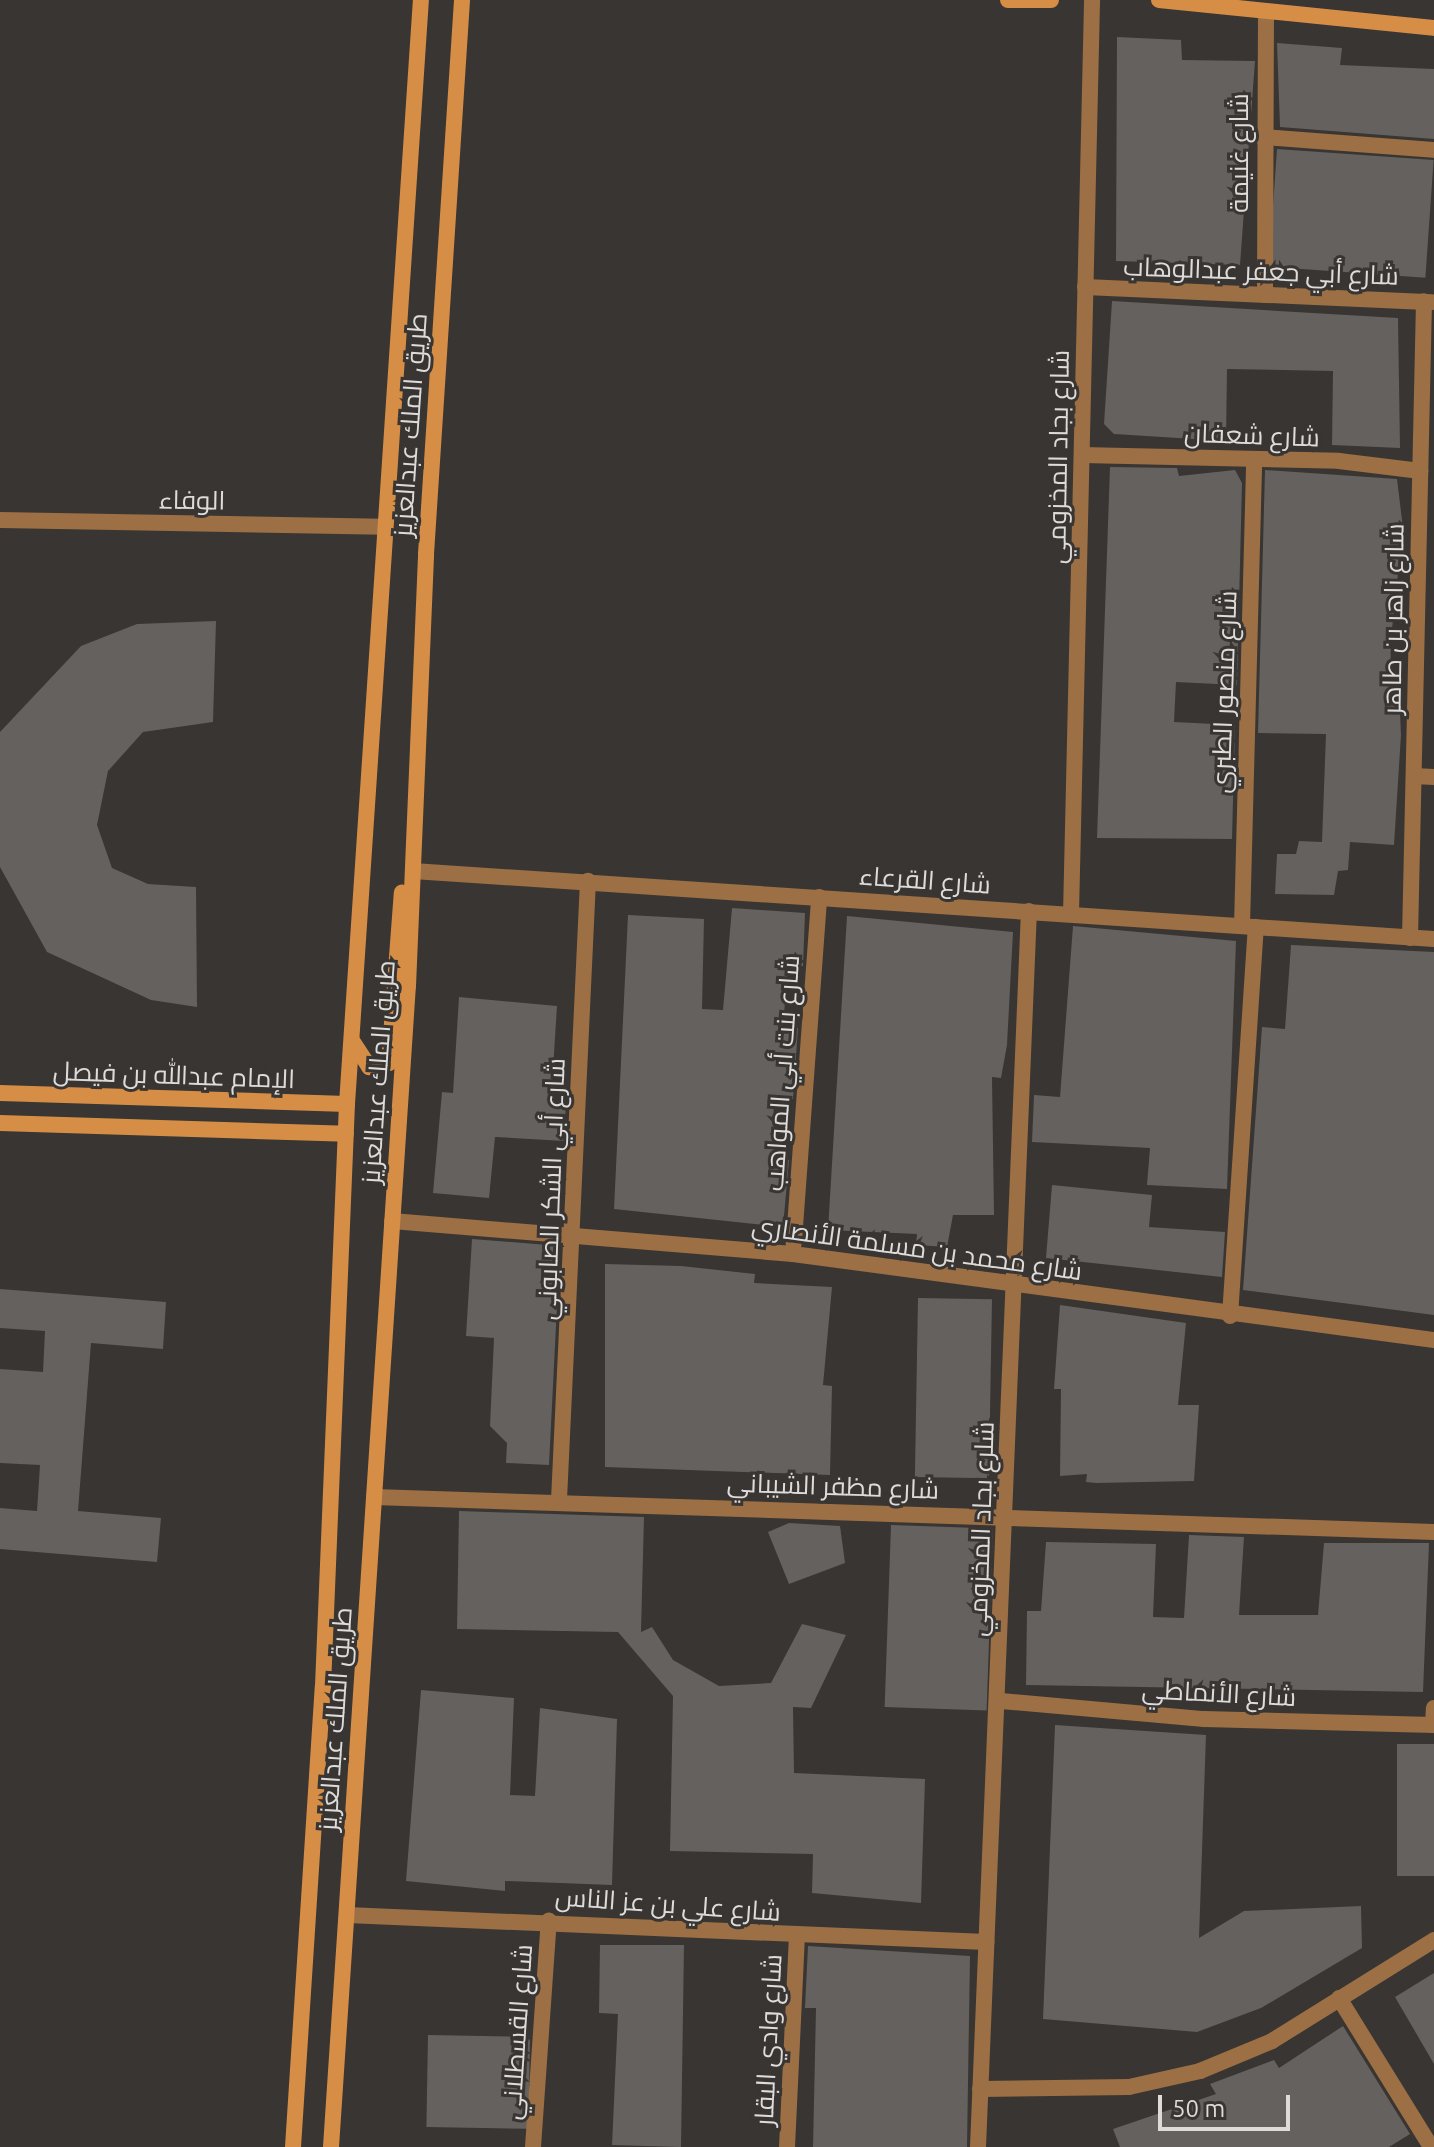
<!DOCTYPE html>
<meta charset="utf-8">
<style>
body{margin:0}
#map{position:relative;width:1434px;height:2147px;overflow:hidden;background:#383532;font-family:Ubuntu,Cairo,sans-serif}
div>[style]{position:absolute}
.building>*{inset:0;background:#64615e;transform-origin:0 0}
.street>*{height:16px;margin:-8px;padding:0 8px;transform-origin:8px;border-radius:8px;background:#9c6f45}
.secondary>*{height:16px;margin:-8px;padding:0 8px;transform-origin:8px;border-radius:8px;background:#d68e47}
span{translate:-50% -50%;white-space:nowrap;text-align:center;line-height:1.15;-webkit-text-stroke:6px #383532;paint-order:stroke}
.street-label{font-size:26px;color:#dedcda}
.scale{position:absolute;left:1158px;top:2095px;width:132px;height:36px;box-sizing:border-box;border:4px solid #dedcda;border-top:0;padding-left:10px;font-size:24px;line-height:28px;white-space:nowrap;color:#dedcda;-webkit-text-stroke:6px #383532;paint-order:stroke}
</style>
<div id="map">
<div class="building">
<div style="clip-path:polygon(1117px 37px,1181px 40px,1182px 60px,1255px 61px,1240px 265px,1116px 261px)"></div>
<div style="clip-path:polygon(1277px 43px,1342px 48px,1340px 65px,1434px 69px,1434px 139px,1280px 127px)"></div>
<div style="left:1277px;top:149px;width:157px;height:118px;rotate:4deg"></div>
<div style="clip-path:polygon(1112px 301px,1398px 318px,1400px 448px,1332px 445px,1333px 371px,1227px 369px,1226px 441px,1114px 434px,1104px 424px)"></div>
<div style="clip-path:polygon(1110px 467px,1177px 468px,1179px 476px,1235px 470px,1242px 483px,1237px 685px,1176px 682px,1174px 722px,1235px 725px,1232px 839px,1097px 838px)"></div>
<div style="clip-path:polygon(1265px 470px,1397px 479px,1403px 528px,1391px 638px,1390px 688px,1399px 688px,1401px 735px,1394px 845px,1350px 842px,1348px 870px,1338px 871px,1334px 895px,1275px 894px,1277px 854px,1296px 854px,1299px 841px,1322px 842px,1326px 734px,1258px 733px)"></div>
<div style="clip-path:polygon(216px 621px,213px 722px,143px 732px,108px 771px,97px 825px,112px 868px,148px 884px,196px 887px,197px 1007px,151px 1000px,47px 952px,0 867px,0 732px,81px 646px,137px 624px)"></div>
<div style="clip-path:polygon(732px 908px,805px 913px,803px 966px,788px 965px,783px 1027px,798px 1028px,793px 1099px,773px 1098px,776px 1159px,789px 1160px,783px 1227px,614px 1209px,628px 915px,704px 919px,702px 1009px,723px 1010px)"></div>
<div style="clip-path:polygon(847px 916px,1013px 932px,1007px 1045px,1001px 1078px,992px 1077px,994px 1215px,953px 1215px,947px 1247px,916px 1245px,917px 1234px,828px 1230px)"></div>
<div style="clip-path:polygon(1073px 926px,1236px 941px,1227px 1189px,1147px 1185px,1150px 1148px,1032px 1142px,1034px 1095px,1060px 1097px)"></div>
<div style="clip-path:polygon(1291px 945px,1434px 952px,1434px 1315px,1243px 1290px,1262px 1027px,1285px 1029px)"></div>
<div style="clip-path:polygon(459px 997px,557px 1006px,551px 1102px,566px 1103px,564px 1141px,495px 1137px,489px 1198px,433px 1193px,442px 1092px,453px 1093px)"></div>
<div style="clip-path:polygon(1052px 1185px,1152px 1195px,1149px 1227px,1225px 1232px,1222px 1277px,1046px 1258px)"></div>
<div style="clip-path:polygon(472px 1239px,560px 1246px,549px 1465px,506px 1463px,507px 1443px,490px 1426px,494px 1338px,466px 1336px)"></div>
<div style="clip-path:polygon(605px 1264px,681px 1266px,755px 1274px,754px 1283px,832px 1287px,823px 1385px,832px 1386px,830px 1475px,605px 1467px)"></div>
<div style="clip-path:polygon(0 1289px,166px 1302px,163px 1349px,91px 1343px,78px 1511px,161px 1518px,157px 1562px,0 1549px,0 1508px,37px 1511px,40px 1465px,0 1463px,0 1369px,43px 1372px,45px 1331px,0 1328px)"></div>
<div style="left:918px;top:1298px;width:74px;height:179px;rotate:1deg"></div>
<div style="clip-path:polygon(1060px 1305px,1186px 1323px,1178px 1405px,1199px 1405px,1194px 1481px,1096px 1483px,1086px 1482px,1087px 1474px,1060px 1476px,1061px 1389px,1054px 1389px)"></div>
<div style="clip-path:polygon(459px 1511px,644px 1517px,641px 1632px,652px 1627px,673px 1660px,719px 1686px,771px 1683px,802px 1624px,846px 1635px,811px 1708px,793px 1707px,794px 1773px,925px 1779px,921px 1903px,812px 1893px,813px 1854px,670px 1851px,673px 1696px,618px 1632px,457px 1629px)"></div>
<div style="clip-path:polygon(789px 1523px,840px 1526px,845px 1563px,789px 1584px,768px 1532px)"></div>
<div style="left:891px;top:1525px;width:102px;height:182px;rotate:2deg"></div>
<div style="clip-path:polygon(1189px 1535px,1244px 1537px,1239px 1615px,1318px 1615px,1324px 1543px,1429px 1543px,1423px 1692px,1026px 1685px,1027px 1611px,1041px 1611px,1046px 1542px,1156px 1544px,1153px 1617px,1184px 1618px)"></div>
<div style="clip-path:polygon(421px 1690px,514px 1698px,510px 1795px,535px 1796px,540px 1708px,617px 1719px,612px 1885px,505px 1881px,505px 1891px,406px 1881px)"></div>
<div style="clip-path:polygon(1055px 1725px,1206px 1735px,1199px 1938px,1244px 1911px,1361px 1906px,1362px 1948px,1261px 2008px,1197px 2032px,1043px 2019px)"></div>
<div style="left:1397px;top:1744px;width:37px;height:132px"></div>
<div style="clip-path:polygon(600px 1945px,684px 1945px,681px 2147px,612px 2145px,618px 2014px,599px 2013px)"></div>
<div style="clip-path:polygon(808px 1946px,970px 1956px,967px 2147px,813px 2147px,816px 2008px,805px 2008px)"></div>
<div style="clip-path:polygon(1434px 1973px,1434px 2064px,1395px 1997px)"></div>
<div style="clip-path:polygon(1343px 2026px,1410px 2134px,1389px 2147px,1120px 2147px,1113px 2129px,1216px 2094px,1210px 2084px,1274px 2060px,1279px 2068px)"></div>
<div style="left:428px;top:2035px;width:102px;height:92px;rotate:1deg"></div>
</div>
<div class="street">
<div style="left:1262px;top:137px;width:172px;rotate:4.3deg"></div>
<div style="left:1085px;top:287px;width:347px;rotate:2.5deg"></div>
<div style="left:1265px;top:295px;width:284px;rotate:-89.8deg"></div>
<div style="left:1082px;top:455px;width:257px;rotate:1.3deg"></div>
<div style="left:1339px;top:461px;width:82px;rotate:7deg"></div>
<div style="left:0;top:520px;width:383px;rotate:1deg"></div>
<div style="left:1414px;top:776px;width:20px;rotate:3deg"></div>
<div style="left:413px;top:871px;width:1023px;rotate:3.81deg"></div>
<div style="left:1071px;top:914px;width:914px;rotate:-88.68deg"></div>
<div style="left:1242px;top:926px;width:467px;rotate:-88.5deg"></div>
<div style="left:1410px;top:938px;width:637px;rotate:-88.74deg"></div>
<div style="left:392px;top:1221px;width:402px;rotate:4.7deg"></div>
<div style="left:793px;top:1254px;width:647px;rotate:7.64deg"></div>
<div style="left:793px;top:1254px;width:358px;rotate:-85.8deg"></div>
<div style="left:1230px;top:1316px;width:390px;rotate:-86.2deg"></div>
<div style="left:374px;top:1497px;width:1061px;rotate:1.89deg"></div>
<div style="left:559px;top:1500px;width:620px;rotate:-87.32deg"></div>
<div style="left:1001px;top:1701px;width:204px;rotate:5.1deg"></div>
<div style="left:1204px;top:1719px;width:230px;rotate:1.5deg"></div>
<div style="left:1433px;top:1725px;width:17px;rotate:-87deg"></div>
<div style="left:347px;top:1915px;width:640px;rotate:2.42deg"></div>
<div style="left:1339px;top:1998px;width:175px;rotate:58.3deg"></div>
<div style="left:980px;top:2089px;width:149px;rotate:-0.8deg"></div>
<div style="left:1129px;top:2087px;width:73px;rotate:-12.7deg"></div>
<div style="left:1200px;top:2071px;width:78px;rotate:-22.6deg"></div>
<div style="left:1272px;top:2041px;width:191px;rotate:-31.9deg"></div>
<div style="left:533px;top:2147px;width:227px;rotate:-86deg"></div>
<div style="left:787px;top:2147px;width:211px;rotate:-87.3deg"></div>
<div style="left:978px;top:2147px;width:1237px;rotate:-87.64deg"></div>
</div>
<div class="secondary">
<div style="left:1008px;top:0;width:43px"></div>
<div style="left:1159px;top:0;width:276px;rotate:5.8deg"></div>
<div style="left:353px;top:1042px;width:30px;rotate:57deg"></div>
<div style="left:369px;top:1067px;width:20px;rotate:-11deg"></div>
<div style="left:389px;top:1063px;width:171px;rotate:-85.7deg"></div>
<div style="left:0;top:1093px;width:347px;rotate:1.8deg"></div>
<div style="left:0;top:1123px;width:346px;rotate:1.8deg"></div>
<div style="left:293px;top:2147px;width:462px;rotate:-86.3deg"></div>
<div style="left:323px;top:1686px;width:582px;rotate:-87.64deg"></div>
<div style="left:347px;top:1104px;width:1106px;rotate:-86.17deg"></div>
<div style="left:331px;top:2147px;width:1164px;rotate:-86.21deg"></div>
<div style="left:408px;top:986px;width:432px;rotate:-87.6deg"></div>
<div style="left:426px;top:554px;width:555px;rotate:-86.28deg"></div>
</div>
<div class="street-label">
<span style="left:1239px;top:153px;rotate:-90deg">شارع غنيمة</span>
<span style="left:1261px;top:271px;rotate:2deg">شارع أبي جعفر عبدالوهاب</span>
<span style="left:410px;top:425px;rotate:-86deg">طريق الملك عبدالعزيز</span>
<span style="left:1252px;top:435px;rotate:2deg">شارع شعفان</span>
<span style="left:1058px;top:457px;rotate:-89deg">شارع بجاد المخزومي</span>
<span style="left:192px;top:500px;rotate:1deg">الوفاء</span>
<span style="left:1393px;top:619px;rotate:-89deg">شارع زاهر بن طاهر</span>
<span style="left:1224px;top:692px;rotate:-88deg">شارع منصور الطبري</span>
<span style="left:925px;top:880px;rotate:4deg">شارع القرعاء</span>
<span style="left:378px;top:1072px;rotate:-86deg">طريق الملك عبدالعزيز</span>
<span style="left:782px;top:1073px;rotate:-86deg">شارع بنت أبي المواهب</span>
<span style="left:174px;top:1075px;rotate:2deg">الإمام عبدالله بن فيصل</span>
<span style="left:551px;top:1189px;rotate:-88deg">شارع أبي الشكر الصابوني</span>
<span style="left:917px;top:1248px;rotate:8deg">شارع محمد بن مسلمة الأنصاري</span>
<span style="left:833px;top:1486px;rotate:2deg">شارع مظفر الشيباني</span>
<span style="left:981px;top:1529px;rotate:-88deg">شلرع بجاد المخزومي</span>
<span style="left:1219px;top:1693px;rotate:3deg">شارع الأنماطي</span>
<span style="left:335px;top:1719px;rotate:-86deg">طريق الملك عبدالعزيز</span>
<span style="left:668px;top:1904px;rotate:4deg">شارع علي بن عز الناس</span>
<span style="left:517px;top:2032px;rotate:-86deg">شارع القسطلاني</span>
<span style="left:768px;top:2040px;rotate:-87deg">شارع وادي البقار</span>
</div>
<div class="scale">50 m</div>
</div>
